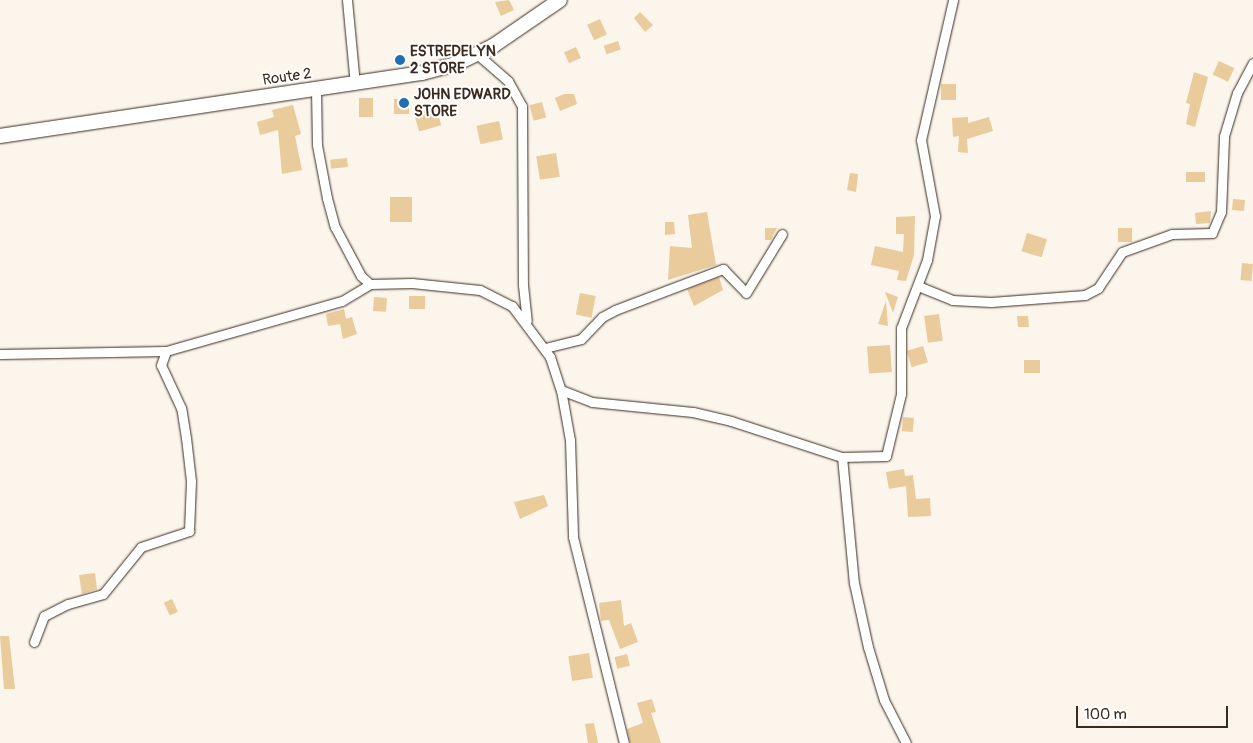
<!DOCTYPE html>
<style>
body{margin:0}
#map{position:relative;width:1253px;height:743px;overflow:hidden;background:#fbf5eb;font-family:Pangolin,sans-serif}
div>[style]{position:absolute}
.building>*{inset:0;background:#e9cb9c;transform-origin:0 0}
.roads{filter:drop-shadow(0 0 1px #3b2a1e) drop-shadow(0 0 1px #3b2a1e)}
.minor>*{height:9px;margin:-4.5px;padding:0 4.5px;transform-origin:4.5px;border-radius:4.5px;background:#fff}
.trunk>*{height:14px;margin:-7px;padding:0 7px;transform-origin:7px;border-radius:7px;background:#fff}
.dots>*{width:14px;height:14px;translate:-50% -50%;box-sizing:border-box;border:2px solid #fff;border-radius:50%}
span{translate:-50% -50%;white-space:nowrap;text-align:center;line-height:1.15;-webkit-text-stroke:4px #fff;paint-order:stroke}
.poi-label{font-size:15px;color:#3b2a1e;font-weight:700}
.left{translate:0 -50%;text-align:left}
.street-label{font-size:15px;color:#3b2a1e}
.scale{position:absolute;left:1076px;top:706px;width:152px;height:22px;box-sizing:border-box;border:2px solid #3b2a1e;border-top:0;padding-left:6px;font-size:15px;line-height:18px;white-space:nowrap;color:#3b2a1e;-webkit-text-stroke:4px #fff;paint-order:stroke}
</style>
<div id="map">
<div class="building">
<div style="clip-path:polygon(509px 0,514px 10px,501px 16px,495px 2px)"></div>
<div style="clip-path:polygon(640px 12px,653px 25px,645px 32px,634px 18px)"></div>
<div style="left:600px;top:19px;width:17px;height:14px;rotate:66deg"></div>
<div style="left:618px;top:41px;width:9px;height:15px;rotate:72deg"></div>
<div style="left:576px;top:47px;width:12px;height:13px;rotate:66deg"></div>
<div style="left:1219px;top:61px;width:17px;height:15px;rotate:25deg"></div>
<div style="clip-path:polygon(1194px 72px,1208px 77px,1195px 127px,1186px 124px,1190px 104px,1186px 103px)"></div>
<div style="left:941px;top:84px;width:15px;height:16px"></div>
<div style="clip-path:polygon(564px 94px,574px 94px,577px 104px,560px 111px,555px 98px)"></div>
<div style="left:359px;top:98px;width:14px;height:19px"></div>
<div style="left:409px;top:99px;width:15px;height:15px;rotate:90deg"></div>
<div style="left:542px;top:102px;width:16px;height:13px;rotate:75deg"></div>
<div style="clip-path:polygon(293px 105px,301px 134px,295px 136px,302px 170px,282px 174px,278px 130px,260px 135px,257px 122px,274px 117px,272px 110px)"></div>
<div style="left:436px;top:107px;width:19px;height:23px;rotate:74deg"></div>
<div style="clip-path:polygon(968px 117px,968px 123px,989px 117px,993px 131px,967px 139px,968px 153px,958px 152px,959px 136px,953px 137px,952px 118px)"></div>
<div style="left:499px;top:121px;width:19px;height:23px;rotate:78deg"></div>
<div style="left:556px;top:153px;width:24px;height:20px;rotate:81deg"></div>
<div style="left:347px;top:158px;width:9px;height:17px;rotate:84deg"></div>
<div style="left:1186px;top:172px;width:19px;height:10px"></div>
<div style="clip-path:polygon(850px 173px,858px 174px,856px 192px,847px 190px)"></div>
<div style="left:390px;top:197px;width:22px;height:25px"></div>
<div style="left:1233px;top:199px;width:12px;height:11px;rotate:5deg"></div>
<div style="clip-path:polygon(1211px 211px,1210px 223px,1196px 224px,1195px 213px)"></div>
<div style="clip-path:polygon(707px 212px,716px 265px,668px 280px,670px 246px,692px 248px,688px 215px)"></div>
<div style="clip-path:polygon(915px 216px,914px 255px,906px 281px,897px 280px,899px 271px,871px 265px,875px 246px,903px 252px,904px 234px,896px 234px,896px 217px)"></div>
<div style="clip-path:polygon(665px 222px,674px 222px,675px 234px,665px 235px)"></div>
<div style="clip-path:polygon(765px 228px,777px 228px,771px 240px,765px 240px)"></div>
<div style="left:1118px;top:228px;width:14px;height:14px"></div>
<div style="left:1027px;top:233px;width:21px;height:19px;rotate:17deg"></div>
<div style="left:1242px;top:263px;width:11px;height:17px;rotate:5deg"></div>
<div style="clip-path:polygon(719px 277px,723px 290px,694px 306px,687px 289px)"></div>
<div style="clip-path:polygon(885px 292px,898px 297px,893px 313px)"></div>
<div style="left:580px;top:293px;width:16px;height:22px;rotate:11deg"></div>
<div style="left:409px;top:296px;width:16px;height:13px"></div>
<div style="left:374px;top:297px;width:13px;height:14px;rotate:4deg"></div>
<div style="clip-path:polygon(886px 301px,888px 326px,878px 324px)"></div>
<div style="clip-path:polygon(344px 309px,346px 319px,352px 317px,357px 334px,343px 339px,340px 324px,328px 326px,326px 314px)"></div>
<div style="left:939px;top:314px;width:27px;height:15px;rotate:82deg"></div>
<div style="clip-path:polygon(1017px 316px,1028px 316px,1029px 327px,1018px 327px)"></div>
<div style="left:890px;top:345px;width:27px;height:23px;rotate:86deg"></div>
<div style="left:923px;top:346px;width:17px;height:17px;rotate:73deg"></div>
<div style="left:1024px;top:360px;width:16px;height:13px"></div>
<div style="left:903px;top:417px;width:11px;height:14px;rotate:5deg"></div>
<div style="clip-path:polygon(904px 469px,905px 476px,913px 475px,916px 499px,930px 498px,931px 516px,908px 517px,906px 486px,889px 489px,886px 472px)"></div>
<div style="clip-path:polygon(544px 495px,548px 506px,520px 519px,514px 502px)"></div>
<div style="clip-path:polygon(95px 573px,97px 589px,82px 594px,79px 575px)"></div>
<div style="left:172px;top:599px;width:14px;height:9px;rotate:65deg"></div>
<div style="clip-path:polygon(621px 600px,624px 626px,631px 623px,638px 642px,620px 649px,609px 620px,601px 621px,599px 603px)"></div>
<div style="clip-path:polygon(0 636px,9px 636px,15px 689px,4px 689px)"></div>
<div style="left:589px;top:653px;width:25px;height:21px;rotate:81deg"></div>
<div style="left:627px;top:654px;width:12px;height:13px;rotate:76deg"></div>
<div style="clip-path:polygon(652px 699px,656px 712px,651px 713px,661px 743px,630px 743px,627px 729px,643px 723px,637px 703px)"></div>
<div style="clip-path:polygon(594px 723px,598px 743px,588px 743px,585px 724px)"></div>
</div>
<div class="roads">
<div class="minor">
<div style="left:347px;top:0;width:85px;rotate:84.6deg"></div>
<div style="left:477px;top:54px;width:41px;rotate:41.1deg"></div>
<div style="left:508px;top:81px;width:29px;rotate:61deg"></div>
<div style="left:522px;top:106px;width:179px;rotate:89.7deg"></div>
<div style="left:523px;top:285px;width:36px;rotate:84deg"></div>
<div style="left:316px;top:89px;width:56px;rotate:89deg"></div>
<div style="left:317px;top:145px;width:54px;rotate:79.3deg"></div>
<div style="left:327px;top:198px;width:30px;rotate:75deg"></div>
<div style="left:335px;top:227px;width:55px;rotate:62deg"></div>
<div style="left:361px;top:276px;width:12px;rotate:42deg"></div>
<div style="left:370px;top:284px;width:42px;rotate:-1.4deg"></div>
<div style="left:412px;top:283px;width:68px;rotate:5.9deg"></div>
<div style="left:480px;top:290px;width:36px;rotate:27deg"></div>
<div style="left:512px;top:306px;width:64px;rotate:53.3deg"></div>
<div style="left:550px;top:357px;width:35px;rotate:72deg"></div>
<div style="left:561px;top:390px;width:51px;rotate:79.8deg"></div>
<div style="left:570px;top:440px;width:97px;rotate:88.2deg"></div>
<div style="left:573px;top:537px;width:212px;rotate:76.1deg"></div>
<div style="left:918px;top:286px;width:37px;rotate:22deg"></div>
<div style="left:952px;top:300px;width:39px;rotate:3deg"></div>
<div style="left:991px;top:302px;width:94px;rotate:-4.3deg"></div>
<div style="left:1085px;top:295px;width:15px;rotate:-28deg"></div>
<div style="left:1098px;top:288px;width:43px;rotate:-56.3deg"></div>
<div style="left:1122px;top:252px;width:53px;rotate:-19.8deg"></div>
<div style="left:1172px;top:234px;width:40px;rotate:-1.4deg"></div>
<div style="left:1212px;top:233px;width:23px;rotate:-67deg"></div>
<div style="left:1221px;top:212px;width:76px;rotate:-87.7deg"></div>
<div style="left:1224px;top:136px;width:45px;rotate:-73.2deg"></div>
<div style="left:1237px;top:93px;width:34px;rotate:-62deg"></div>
<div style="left:545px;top:348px;width:37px;rotate:-14deg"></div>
<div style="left:581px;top:339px;width:30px;rotate:-46deg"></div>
<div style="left:602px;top:317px;width:15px;rotate:-28deg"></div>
<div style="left:615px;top:310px;width:116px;rotate:-20.8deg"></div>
<div style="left:723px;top:269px;width:33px;rotate:46deg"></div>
<div style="left:746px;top:293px;width:69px;rotate:-58.6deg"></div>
<div style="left:0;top:354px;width:166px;rotate:-1deg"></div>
<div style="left:166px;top:351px;width:183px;rotate:-15.9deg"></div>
<div style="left:342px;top:301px;width:33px;rotate:-31deg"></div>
<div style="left:561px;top:390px;width:33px;rotate:21deg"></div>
<div style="left:592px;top:402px;width:101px;rotate:5.7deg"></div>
<div style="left:693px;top:412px;width:39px;rotate:13deg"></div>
<div style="left:731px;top:421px;width:117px;rotate:18deg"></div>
<div style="left:842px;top:457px;width:44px;rotate:-1.3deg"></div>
<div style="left:886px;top:456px;width:64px;rotate:-76.4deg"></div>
<div style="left:901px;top:394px;width:66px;rotate:-90deg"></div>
<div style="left:901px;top:328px;width:73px;rotate:-69.1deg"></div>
<div style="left:927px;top:260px;width:45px;rotate:-79.7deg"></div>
<div style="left:935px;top:216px;width:77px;rotate:-100.4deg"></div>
<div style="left:921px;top:140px;width:144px;rotate:-77.1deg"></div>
<div style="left:842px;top:457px;width:127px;rotate:84.6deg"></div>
<div style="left:854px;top:583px;width:66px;rotate:77.7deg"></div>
<div style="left:868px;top:647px;width:55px;rotate:73.2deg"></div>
<div style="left:884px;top:700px;width:48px;rotate:62.9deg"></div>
<div style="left:34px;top:642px;width:28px;rotate:-69deg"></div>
<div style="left:44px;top:616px;width:27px;rotate:-27deg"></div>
<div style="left:68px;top:604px;width:36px;rotate:-16deg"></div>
<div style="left:103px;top:594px;width:60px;rotate:-51deg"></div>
<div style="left:141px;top:547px;width:51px;rotate:-18.4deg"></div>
<div style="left:189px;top:531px;width:50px;rotate:-87.7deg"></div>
<div style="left:191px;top:481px;width:43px;rotate:-96.6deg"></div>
<div style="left:186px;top:438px;width:30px;rotate:-99deg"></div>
<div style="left:181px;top:408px;width:47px;rotate:-114.9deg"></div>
<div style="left:161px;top:365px;width:15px;rotate:-70deg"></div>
</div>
<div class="trunk">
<div style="left:0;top:136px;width:427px;rotate:-8.5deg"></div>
<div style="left:422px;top:73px;width:35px;rotate:-15deg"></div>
<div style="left:456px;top:64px;width:41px;rotate:-25.9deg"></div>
<div style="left:493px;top:46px;width:81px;rotate:-34.5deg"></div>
</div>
</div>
<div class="dots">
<div style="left:400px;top:60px;background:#1f6fb2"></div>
<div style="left:404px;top:103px;background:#1f6fb2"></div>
</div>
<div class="poi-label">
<span class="left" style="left:410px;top:60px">ESTREDELYN<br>2 STORE</span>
<span class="left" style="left:414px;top:103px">JOHN EDWARD<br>STORE</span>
</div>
<div class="street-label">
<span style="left:287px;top:77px;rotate:-8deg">Route 2</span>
</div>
<div class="scale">100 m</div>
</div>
